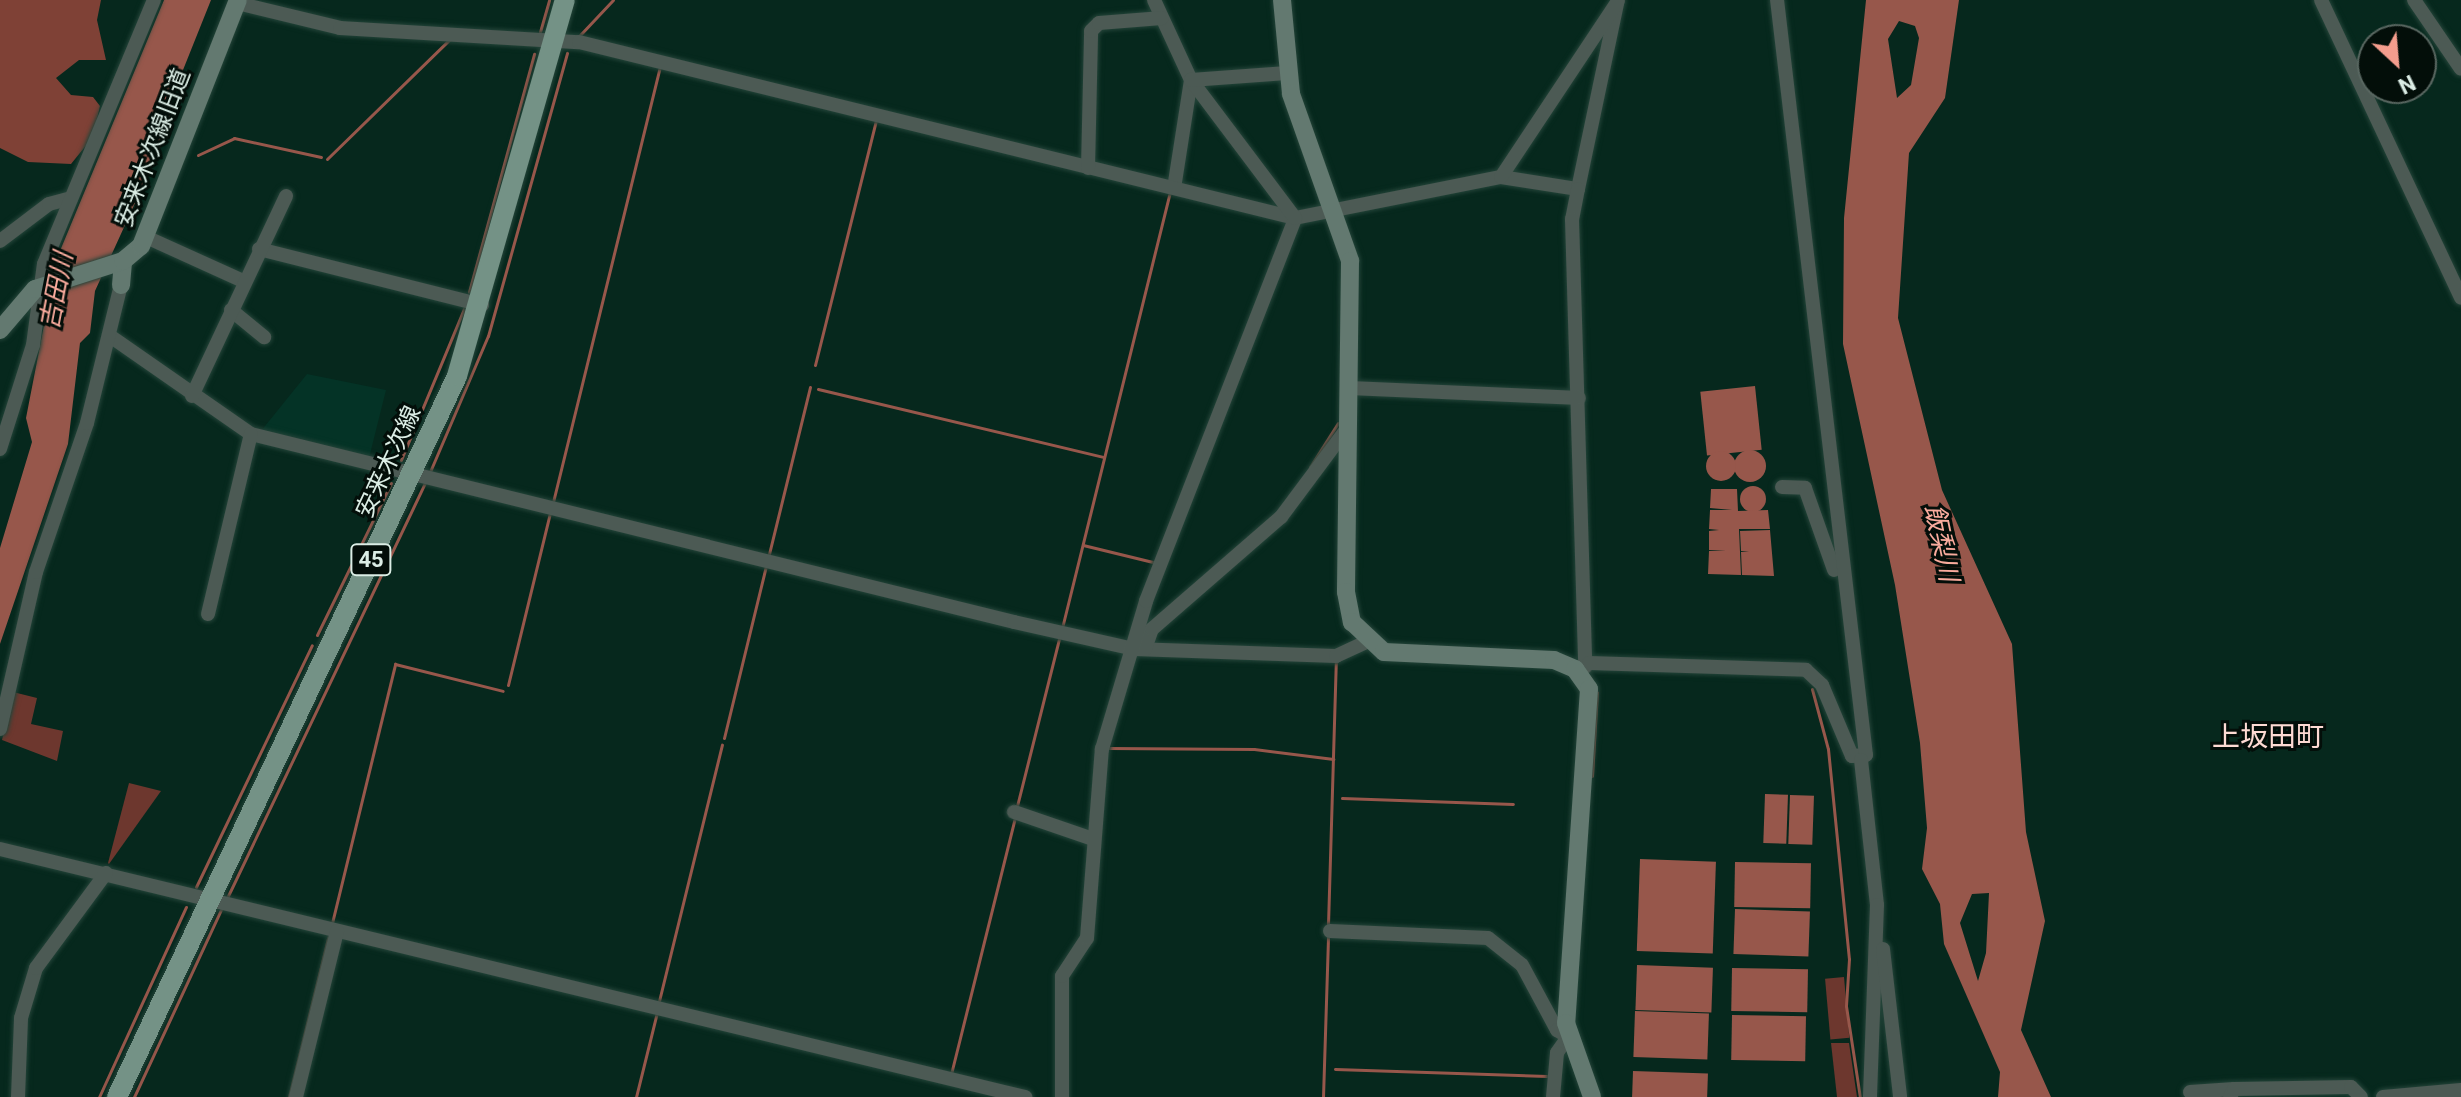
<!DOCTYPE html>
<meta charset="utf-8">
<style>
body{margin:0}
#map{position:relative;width:2461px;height:1097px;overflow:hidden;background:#06281d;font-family:Roboto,"Noto Sans JP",sans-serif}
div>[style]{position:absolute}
.built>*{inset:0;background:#043326}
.green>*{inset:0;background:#6d372e;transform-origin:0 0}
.forest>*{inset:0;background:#7f4136}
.water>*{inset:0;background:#97574b;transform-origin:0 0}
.round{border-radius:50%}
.stream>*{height:3px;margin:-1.5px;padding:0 1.5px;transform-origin:1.5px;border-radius:1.5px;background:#97574b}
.roads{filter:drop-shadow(0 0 2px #244439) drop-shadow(0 0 2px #244439)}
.street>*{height:14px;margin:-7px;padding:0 7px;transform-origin:7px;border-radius:7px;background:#4c5a54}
.secondary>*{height:18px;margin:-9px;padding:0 9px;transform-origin:9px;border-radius:9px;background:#637970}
.primary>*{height:20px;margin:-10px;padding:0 10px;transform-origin:10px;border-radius:10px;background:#749286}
span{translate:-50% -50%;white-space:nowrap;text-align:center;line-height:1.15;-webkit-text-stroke:6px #030e09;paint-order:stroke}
.shield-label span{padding:2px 6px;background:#030e09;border:2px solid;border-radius:6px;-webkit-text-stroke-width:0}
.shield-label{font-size:22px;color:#dbede5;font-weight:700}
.street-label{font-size:24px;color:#dbede5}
.water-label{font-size:26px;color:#f9ab9d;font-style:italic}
.quarter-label{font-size:28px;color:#fddad3}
.north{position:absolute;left:2357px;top:24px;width:80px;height:80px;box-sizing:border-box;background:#030e09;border:2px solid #596761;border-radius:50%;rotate:154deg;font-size:22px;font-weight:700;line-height:32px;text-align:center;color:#dbede5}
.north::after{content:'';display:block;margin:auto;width:28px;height:36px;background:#f49d8d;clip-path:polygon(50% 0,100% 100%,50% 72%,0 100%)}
</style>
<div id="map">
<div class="built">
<div style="clip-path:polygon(307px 374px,386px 390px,369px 458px,261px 431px)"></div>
</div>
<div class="green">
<div style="clip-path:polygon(13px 692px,37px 698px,31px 724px,63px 731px,57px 761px,2px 740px)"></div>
<div style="clip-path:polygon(129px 783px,161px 791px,109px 864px,108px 863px)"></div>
<div style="left:1844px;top:977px;width:61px;height:19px;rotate:85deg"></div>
<div style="clip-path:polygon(1831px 1043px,1849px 1043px,1857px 1097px,1837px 1097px)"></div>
</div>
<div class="forest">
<div style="clip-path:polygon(0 0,101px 0,97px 20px,106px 60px,79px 60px,56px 78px,71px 95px,93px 97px,100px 106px,93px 137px,71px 164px,28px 162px,0 148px)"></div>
</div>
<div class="water">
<div style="clip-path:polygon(164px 0,211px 0,171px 100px,171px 124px,95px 291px,90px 333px,80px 343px,68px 444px,0 644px,0 548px,32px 442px,26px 418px,57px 258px)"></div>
<div style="clip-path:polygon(evenodd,1866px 0,1959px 0,1945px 98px,1909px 153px,1898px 318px,1942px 490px,2012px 644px,2026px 832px,2045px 921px,2021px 1030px,2051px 1097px,1998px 1097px,2000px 1072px,1944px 944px,1940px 904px,1922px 869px,1927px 828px,1920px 743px,1895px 585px,1843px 344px,1844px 218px,1866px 0,1899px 21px,1915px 26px,1919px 38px,1911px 85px,1897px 98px,1888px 39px,1899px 21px,1866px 0,1989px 893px,1986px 953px,1978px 981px,1960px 923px,1972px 894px,1989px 893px)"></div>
<div style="left:1755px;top:386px;width:64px;height:55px;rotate:84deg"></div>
<div class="round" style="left:1734px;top:450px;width:32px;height:32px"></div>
<div class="round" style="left:1706px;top:451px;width:30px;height:30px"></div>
<div class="round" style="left:1740px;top:486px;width:26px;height:26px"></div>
<div style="clip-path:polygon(1711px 489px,1737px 489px,1738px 511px,1768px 510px,1770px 529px,1739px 529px,1741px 575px,1708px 574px,1709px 551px,1726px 551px,1709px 550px,1709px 531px,1719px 530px,1709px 529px,1710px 510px,1732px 510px,1710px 508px)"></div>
<div style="clip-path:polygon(1770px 530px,1774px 576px,1742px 575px,1741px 552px,1749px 552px,1741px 551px,1740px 531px)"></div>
<div style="left:1765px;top:794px;width:23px;height:49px;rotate:2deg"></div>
<div style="left:1790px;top:795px;width:24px;height:49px;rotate:2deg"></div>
<div style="left:1640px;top:859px;width:76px;height:92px;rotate:2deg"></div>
<div style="left:1735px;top:862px;width:76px;height:45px;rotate:1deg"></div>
<div style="left:1735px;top:909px;width:75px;height:45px;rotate:2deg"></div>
<div style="left:1637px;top:965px;width:76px;height:45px;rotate:2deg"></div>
<div style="left:1732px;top:968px;width:76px;height:43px;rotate:1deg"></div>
<div style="left:1635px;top:1011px;width:74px;height:46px;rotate:2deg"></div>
<div style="left:1732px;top:1015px;width:74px;height:45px;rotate:1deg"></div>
<div style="left:1633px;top:1071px;width:75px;height:26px;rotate:2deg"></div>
</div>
<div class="stream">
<div style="left:540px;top:32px;width:33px;rotate:-74deg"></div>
<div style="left:580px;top:35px;width:48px;rotate:-46.7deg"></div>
<div style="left:198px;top:155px;width:40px;rotate:-25deg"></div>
<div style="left:234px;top:138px;width:89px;rotate:12.3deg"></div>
<div style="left:327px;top:159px;width:172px;rotate:-44.3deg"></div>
<div style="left:469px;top:292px;width:247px;rotate:-74.7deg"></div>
<div style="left:815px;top:365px;width:252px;rotate:-76deg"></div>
<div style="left:818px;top:389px;width:294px;rotate:13.4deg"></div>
<div style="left:401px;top:460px;width:167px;rotate:-67.4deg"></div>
<div style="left:1310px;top:467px;width:52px;rotate:-57.5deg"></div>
<div style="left:429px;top:474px;width:150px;rotate:-66.9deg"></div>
<div style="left:488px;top:336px;width:294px;rotate:-74.4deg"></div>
<div style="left:553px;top:502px;width:448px;rotate:-76.2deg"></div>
<div style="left:1083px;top:545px;width:76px;rotate:13.7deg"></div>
<div style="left:768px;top:558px;width:176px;rotate:-76.2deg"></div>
<div style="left:1062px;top:628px;width:448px;rotate:-76.1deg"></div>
<div style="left:317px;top:635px;width:169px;rotate:-64deg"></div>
<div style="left:508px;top:685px;width:177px;rotate:-76.3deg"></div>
<div style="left:1812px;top:689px;width:62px;rotate:75.1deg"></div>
<div style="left:1828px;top:749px;width:211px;rotate:84.3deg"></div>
<div style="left:1849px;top:959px;width:47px;rotate:93.7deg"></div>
<div style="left:1846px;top:1006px;width:92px;rotate:81.3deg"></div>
<div style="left:724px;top:738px;width:177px;rotate:-76.3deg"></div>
<div style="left:1108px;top:748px;width:146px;rotate:0.4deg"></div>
<div style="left:1254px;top:749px;width:80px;rotate:7.2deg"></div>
<div style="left:1592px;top:776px;width:84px;rotate:-86.6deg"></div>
<div style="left:1342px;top:798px;width:171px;rotate:2deg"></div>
<div style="left:1017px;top:806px;width:176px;rotate:-75.9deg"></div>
<div style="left:196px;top:887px;width:268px;rotate:-64.4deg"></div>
<div style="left:226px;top:900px;width:464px;rotate:-64.5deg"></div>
<div style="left:332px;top:923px;width:267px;rotate:-76.3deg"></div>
<div style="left:395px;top:664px;width:111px;rotate:14deg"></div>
<div style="left:1328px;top:925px;width:264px;rotate:-88.3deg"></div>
<div style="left:659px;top:1001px;width:264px;rotate:-76.2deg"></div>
<div style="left:1335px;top:1069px;width:212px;rotate:1.9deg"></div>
<div style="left:951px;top:1074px;width:264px;rotate:-76deg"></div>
<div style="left:99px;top:1097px;width:209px;rotate:-65.4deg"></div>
<div style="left:134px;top:1097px;width:209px;rotate:-65.1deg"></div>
<div style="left:289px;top:1097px;width:168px;rotate:-76.2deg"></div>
<div style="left:636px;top:1097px;width:88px;rotate:-76.1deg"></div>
<div style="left:1323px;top:1097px;width:160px;rotate:-88.2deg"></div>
</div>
<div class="roads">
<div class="street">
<div style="left:1154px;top:0;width:88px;rotate:65.2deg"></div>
<div style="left:1191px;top:80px;width:109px;rotate:98.9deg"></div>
<div style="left:2321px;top:0;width:329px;rotate:64.8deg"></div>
<div style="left:2414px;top:0;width:83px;rotate:55.7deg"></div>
<div style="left:237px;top:3px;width:106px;rotate:13.6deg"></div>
<div style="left:340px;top:28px;width:239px;rotate:3.4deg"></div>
<div style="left:579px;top:42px;width:737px;rotate:13.81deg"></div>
<div style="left:1295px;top:218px;width:210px;rotate:-11.3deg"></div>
<div style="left:1501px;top:177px;width:78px;rotate:8.9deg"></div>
<div style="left:1578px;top:189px;width:193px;rotate:-78.1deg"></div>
<div style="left:1088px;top:168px;width:137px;rotate:-88.7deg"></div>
<div style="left:1091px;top:31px;width:11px;rotate:-45deg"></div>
<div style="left:1099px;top:23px;width:63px;rotate:-4.5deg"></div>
<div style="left:1501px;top:177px;width:211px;rotate:-56.4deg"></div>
<div style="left:1578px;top:189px;width:31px;rotate:101deg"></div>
<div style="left:1572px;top:219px;width:448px;rotate:88.3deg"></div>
<div style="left:146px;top:237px;width:107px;rotate:24.4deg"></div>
<div style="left:0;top:241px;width:61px;rotate:-37.1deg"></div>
<div style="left:49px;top:204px;width:23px;rotate:-15deg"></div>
<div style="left:259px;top:249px;width:230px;rotate:14.1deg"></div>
<div style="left:231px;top:310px;width:43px;rotate:39.3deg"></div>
<div style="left:110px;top:336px;width:172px;rotate:34.8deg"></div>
<div style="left:251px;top:434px;width:786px;rotate:13.84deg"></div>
<div style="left:1014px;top:622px;width:123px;rotate:12.7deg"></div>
<div style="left:1134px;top:649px;width:202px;rotate:2deg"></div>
<div style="left:1336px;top:656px;width:33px;rotate:-25deg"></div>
<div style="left:1351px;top:388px;width:228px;rotate:2.5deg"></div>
<div style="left:192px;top:396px;width:221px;rotate:-64.8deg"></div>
<div style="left:0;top:449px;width:109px;rotate:-72.4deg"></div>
<div style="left:33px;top:345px;width:82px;rotate:-82.3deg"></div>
<div style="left:44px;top:264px;width:286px;rotate:-67.4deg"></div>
<div style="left:1782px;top:487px;width:23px;rotate:2deg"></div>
<div style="left:1805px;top:488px;width:87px;rotate:70.5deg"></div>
<div style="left:208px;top:614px;width:185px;rotate:-76.6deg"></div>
<div style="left:1145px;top:649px;width:21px;rotate:-71deg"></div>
<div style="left:1152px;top:629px;width:171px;rotate:-41deg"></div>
<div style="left:1281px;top:517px;width:112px;rotate:-53.3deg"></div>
<div style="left:1589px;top:663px;width:217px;rotate:1.8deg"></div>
<div style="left:1806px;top:670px;width:22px;rotate:43deg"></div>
<div style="left:1822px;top:685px;width:77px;rotate:67.1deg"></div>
<div style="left:1852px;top:756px;width:14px;rotate:-4deg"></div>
<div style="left:1866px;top:755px;width:760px;rotate:-96.72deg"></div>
<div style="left:0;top:729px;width:161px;rotate:-77.1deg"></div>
<div style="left:36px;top:572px;width:157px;rotate:-71.1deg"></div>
<div style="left:87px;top:423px;width:142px;rotate:-76.2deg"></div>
<div style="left:1861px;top:760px;width:146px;rotate:83.7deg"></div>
<div style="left:1877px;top:905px;width:192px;rotate:92.1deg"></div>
<div style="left:1014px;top:812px;width:83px;rotate:18.9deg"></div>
<div style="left:0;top:849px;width:1055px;rotate:13.6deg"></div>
<div style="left:1330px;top:931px;width:158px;rotate:2.5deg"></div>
<div style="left:1488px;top:938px;width:43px;rotate:38.5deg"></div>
<div style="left:1522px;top:965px;width:74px;rotate:61.7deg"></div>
<div style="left:1557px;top:1030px;width:13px;rotate:32deg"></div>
<div style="left:1568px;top:1037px;width:19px;rotate:125deg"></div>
<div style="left:1557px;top:1053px;width:44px;rotate:95.2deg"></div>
<div style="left:1883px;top:949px;width:149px;rotate:83.4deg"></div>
<div style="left:2190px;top:1092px;width:44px;rotate:-3.9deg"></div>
<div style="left:18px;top:1097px;width:79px;rotate:-87.8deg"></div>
<div style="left:21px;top:1018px;width:52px;rotate:-73.3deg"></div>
<div style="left:36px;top:968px;width:118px;rotate:-53.6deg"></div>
<div style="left:296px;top:1097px;width:171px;rotate:-76.1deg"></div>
<div style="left:1062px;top:1097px;width:121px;rotate:-90deg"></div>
<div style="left:1062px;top:976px;width:45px;rotate:-56.7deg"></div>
<div style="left:1087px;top:938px;width:190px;rotate:-85.5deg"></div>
<div style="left:1102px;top:749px;width:154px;rotate:-73.4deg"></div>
<div style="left:1146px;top:601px;width:411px;rotate:-68.7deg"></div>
<div style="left:1295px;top:218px;width:173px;rotate:-127deg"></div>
<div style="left:1191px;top:80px;width:96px;rotate:-4.2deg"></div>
<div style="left:2230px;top:1097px;width:9px;rotate:-63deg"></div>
<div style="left:2234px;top:1089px;width:117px;rotate:-1deg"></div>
<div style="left:2351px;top:1087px;width:14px;rotate:45deg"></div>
<div style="left:2383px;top:1097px;width:78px;rotate:-5.1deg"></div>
</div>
<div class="secondary">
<div style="left:1282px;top:0;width:94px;rotate:84.5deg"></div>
<div style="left:1291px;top:94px;width:177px;rotate:70.5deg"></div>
<div style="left:1350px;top:261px;width:331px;rotate:90.7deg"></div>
<div style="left:1346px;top:592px;width:31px;rotate:79deg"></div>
<div style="left:1352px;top:622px;width:44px;rotate:43.2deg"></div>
<div style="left:1384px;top:652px;width:170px;rotate:2.7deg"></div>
<div style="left:1554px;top:660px;width:23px;rotate:23deg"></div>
<div style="left:1575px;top:669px;width:24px;rotate:55deg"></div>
<div style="left:1589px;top:689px;width:335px;rotate:93.9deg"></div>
<div style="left:1566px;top:1023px;width:78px;rotate:70.6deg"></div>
<div style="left:121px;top:285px;width:24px;rotate:-85deg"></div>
<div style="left:0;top:330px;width:54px;rotate:-49.5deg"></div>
<div style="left:35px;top:289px;width:92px;rotate:-17.7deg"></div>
<div style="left:123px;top:261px;width:23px;rotate:-40deg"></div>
<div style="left:141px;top:246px;width:264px;rotate:-68.5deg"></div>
</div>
<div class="primary">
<div style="left:117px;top:1097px;width:797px;rotate:-64.75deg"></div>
<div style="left:457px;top:376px;width:391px;rotate:-74deg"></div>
</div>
</div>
<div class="shield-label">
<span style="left:371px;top:560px">45</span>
</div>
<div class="street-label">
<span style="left:153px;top:148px;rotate:-69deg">安来木次線旧道</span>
<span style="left:389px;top:462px;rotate:-65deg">安来木次線</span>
</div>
<div class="water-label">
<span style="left:57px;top:291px;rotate:-79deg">吉田川</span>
<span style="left:1941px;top:543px;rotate:78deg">飯梨川</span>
</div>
<div class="quarter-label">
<span style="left:2268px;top:737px">上坂田町</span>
</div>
<div class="north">N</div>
</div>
